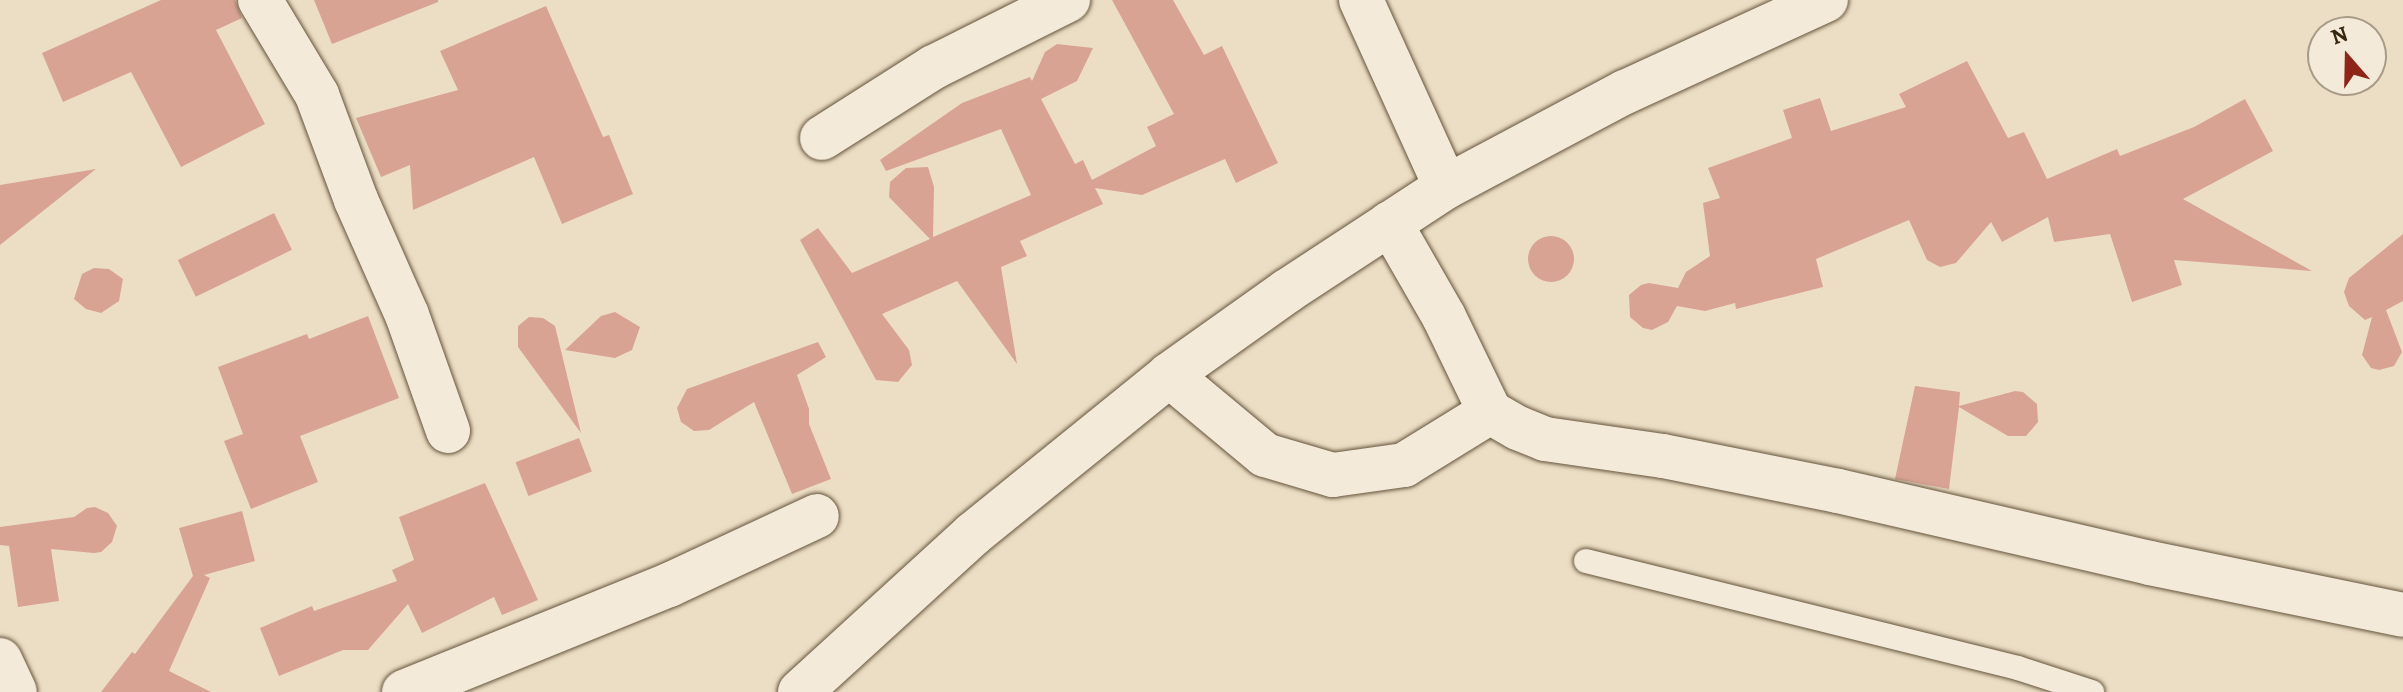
<!DOCTYPE html>
<style>
body{margin:0}
#map{position:relative;width:2403px;height:692px;overflow:hidden;background:#ecdec4;font-family:Alegreya,serif}
div>[style]{position:absolute}
.building>*{inset:0;background:#d9a394;transform-origin:0 0}
.round{border-radius:50%}
.roads{filter:drop-shadow(0 0 2px #64543c) drop-shadow(0 0 2px #64543c)}
.service>*{height:24px;margin:-12px;padding:0 12px;transform-origin:12px;border-radius:12px;background:#f3ead9}
.minor>*{height:44px;margin:-22px;padding:0 22px;transform-origin:22px;border-radius:22px;background:#f3ead9}
.secondary>*{height:44px;margin:-22px;padding:0 22px;transform-origin:22px;border-radius:22px;background:#f3ead9}
span{translate:-50% -50%;white-space:nowrap;text-align:center;line-height:1.15;-webkit-text-stroke:7px #f3ead9;paint-order:stroke}
.north{position:absolute;left:2307px;top:16px;width:80px;height:80px;box-sizing:border-box;background:#f3ead9;border:2px solid #a89c88;border-radius:50%;rotate:340deg;font-size:22px;font-weight:700;line-height:32px;text-align:center;color:#37260e}
.north::after{content:'';display:block;margin:auto;width:28px;height:36px;background:#8f2418;clip-path:polygon(50% 0,100% 100%,50% 72%,0 100%)}
</style>
<div id="map">
<div class="building">
<div style="clip-path:polygon(161px 0,235px 0,242px 18px,216px 30px,265px 124px,181px 167px,131px 72px,63px 102px,42px 53px)"></div>
<div style="clip-path:polygon(314px 0,438px 0,438px 2px,332px 44px)"></div>
<div style="clip-path:polygon(1112px 0,1173px 0,1204px 55px,1222px 46px,1278px 163px,1236px 183px,1225px 159px,1142px 195px,1095px 188px,1103px 204px,1020px 241px,1027px 256px,1001px 267px,1017px 364px,957px 281px,882px 314px,909px 350px,912px 365px,898px 382px,876px 380px,800px 240px,818px 228px,852px 273px,930px 239px,889px 197px,890px 182px,906px 168px,928px 167px,934px 187px,933px 237px,1031px 195px,1001px 129px,886px 171px,880px 160px,962px 103px,1030px 77px,1032px 81px,1045px 52px,1057px 44px,1093px 48px,1077px 81px,1041px 99px,1075px 164px,1083px 160px,1092px 180px,1156px 146px,1147px 127px,1174px 114px)"></div>
<div style="clip-path:polygon(546px 6px,603px 137px,609px 135px,633px 194px,562px 224px,534px 157px,413px 210px,410px 165px,381px 177px,356px 118px,458px 90px,440px 51px)"></div>
<div style="clip-path:polygon(1967px 61px,2008px 138px,2024px 132px,2047px 179px,2117px 149px,2120px 156px,2194px 127px,2245px 99px,2273px 151px,2183px 199px,2312px 271px,2174px 260px,2182px 285px,2132px 302px,2110px 234px,2054px 242px,2048px 217px,2002px 242px,1991px 222px,1956px 263px,1940px 267px,1927px 260px,1909px 220px,1816px 259px,1823px 287px,1736px 309px,1735px 303px,1705px 311px,1677px 306px,1668px 322px,1652px 330px,1643px 328px,1630px 317px,1629px 295px,1641px 285px,1649px 283px,1678px 288px,1686px 272px,1710px 256px,1703px 203px,1720px 198px,1708px 168px,1792px 138px,1783px 110px,1820px 98px,1831px 131px,1906px 107px,1899px 94px)"></div>
<div style="clip-path:polygon(96px 169px,0 245px,0 185px)"></div>
<div style="left:274px;top:213px;width:41px;height:107px;rotate:64deg"></div>
<div style="clip-path:polygon(2403px 234px,2403px 301px,2386px 310px,2402px 352px,2394px 366px,2379px 370px,2371px 368px,2362px 355px,2372px 317px,2365px 320px,2349px 306px,2344px 292px,2349px 278px)"></div>
<div class="round" style="left:1528px;top:236px;width:46px;height:46px"></div>
<div style="clip-path:polygon(94px 268px,109px 269px,123px 279px,119px 301px,101px 313px,86px 309px,74px 299px,82px 274px)"></div>
<div style="clip-path:polygon(615px 312px,640px 327px,632px 350px,615px 358px,565px 350px,601px 316px)"></div>
<div style="clip-path:polygon(368px 316px,399px 398px,300px 436px,318px 482px,251px 509px,224px 441px,243px 434px,218px 367px,307px 334px,309px 339px)"></div>
<div style="clip-path:polygon(529px 317px,543px 318px,555px 326px,581px 433px,518px 347px,518px 326px)"></div>
<div style="clip-path:polygon(818px 342px,826px 357px,797px 375px,809px 409px,809px 424px,831px 479px,792px 494px,754px 402px,709px 430px,694px 431px,681px 422px,677px 408px,687px 389px)"></div>
<div style="clip-path:polygon(1915px 386px,1960px 392px,1959px 406px,2015px 391px,2023px 392px,2037px 404px,2038px 422px,2026px 436px,2008px 436px,1959px 407px,1949px 489px,1895px 479px)"></div>
<div style="left:579px;top:438px;width:36px;height:68px;rotate:69deg"></div>
<div style="clip-path:polygon(485px 483px,538px 600px,502px 615px,494px 597px,422px 633px,408px 604px,368px 650px,343px 650px,279px 676px,260px 628px,312px 606px,314px 611px,397px 581px,392px 570px,414px 560px,399px 517px)"></div>
<div style="clip-path:polygon(95px 507px,108px 513px,117px 526px,112px 542px,101px 552px,94px 553px,51px 549px,59px 601px,18px 607px,9px 546px,0 545px,0 527px,74px 517px,87px 508px)"></div>
<div style="clip-path:polygon(242px 511px,255px 561px,204px 575px,210px 578px,169px 671px,211px 692px,101px 692px,132px 652px,135px 654px,193px 576px,179px 528px)"></div>
</div>
<div class="roads">
<div class="service">
<div style="left:1586px;top:561px;width:445px;rotate:13.9deg"></div>
<div style="left:2018px;top:668px;width:78px;rotate:18deg"></div>
</div>
<div class="minor">
<div style="left:260px;top:0;width:111px;rotate:59deg"></div>
<div style="left:317px;top:95px;width:112px;rotate:69.6deg"></div>
<div style="left:356px;top:200px;width:126px;rotate:66.1deg"></div>
<div style="left:407px;top:315px;width:123px;rotate:70.5deg"></div>
<div style="left:1361px;top:0;width:205px;rotate:65.6deg"></div>
<div style="left:822px;top:138px;width:133px;rotate:-32.4deg"></div>
<div style="left:934px;top:67px;width:150px;rotate:-26.6deg"></div>
<div style="left:1390px;top:223px;width:108px;rotate:60.1deg"></div>
<div style="left:1444px;top:317px;width:106px;rotate:64.2deg"></div>
<div style="left:1490px;top:412px;width:32px;rotate:30deg"></div>
<div style="left:1518px;top:428px;width:29px;rotate:22deg"></div>
<div style="left:1545px;top:439px;width:119px;rotate:8.2deg"></div>
<div style="left:1663px;top:456px;width:178px;rotate:11.3deg"></div>
<div style="left:1838px;top:491px;width:320px;rotate:13deg"></div>
<div style="left:2150px;top:563px;width:258px;rotate:11.6deg"></div>
<div style="left:1169px;top:375px;width:125px;rotate:39.8deg"></div>
<div style="left:1265px;top:455px;width:71px;rotate:16.4deg"></div>
<div style="left:1333px;top:475px;width:72px;rotate:-8deg"></div>
<div style="left:1404px;top:465px;width:101px;rotate:-31.6deg"></div>
<div style="left:0;top:660px;width:35px;rotate:65deg"></div>
<div style="left:404px;top:692px;width:286px;rotate:-22deg"></div>
<div style="left:669px;top:585px;width:163px;rotate:-25deg"></div>
</div>
<div class="secondary">
<div style="left:800px;top:692px;width:234px;rotate:-42.4deg"></div>
<div style="left:973px;top:534px;width:252px;rotate:-39deg"></div>
<div style="left:1169px;top:375px;width:145px;rotate:-35.4deg"></div>
<div style="left:1287px;top:291px;width:190px;rotate:-33.2deg"></div>
<div style="left:1446px;top:187px;width:203px;rotate:-28deg"></div>
<div style="left:1625px;top:92px;width:221px;rotate:-24.6deg"></div>
</div>
</div>
<div class="north">N</div>
</div>
